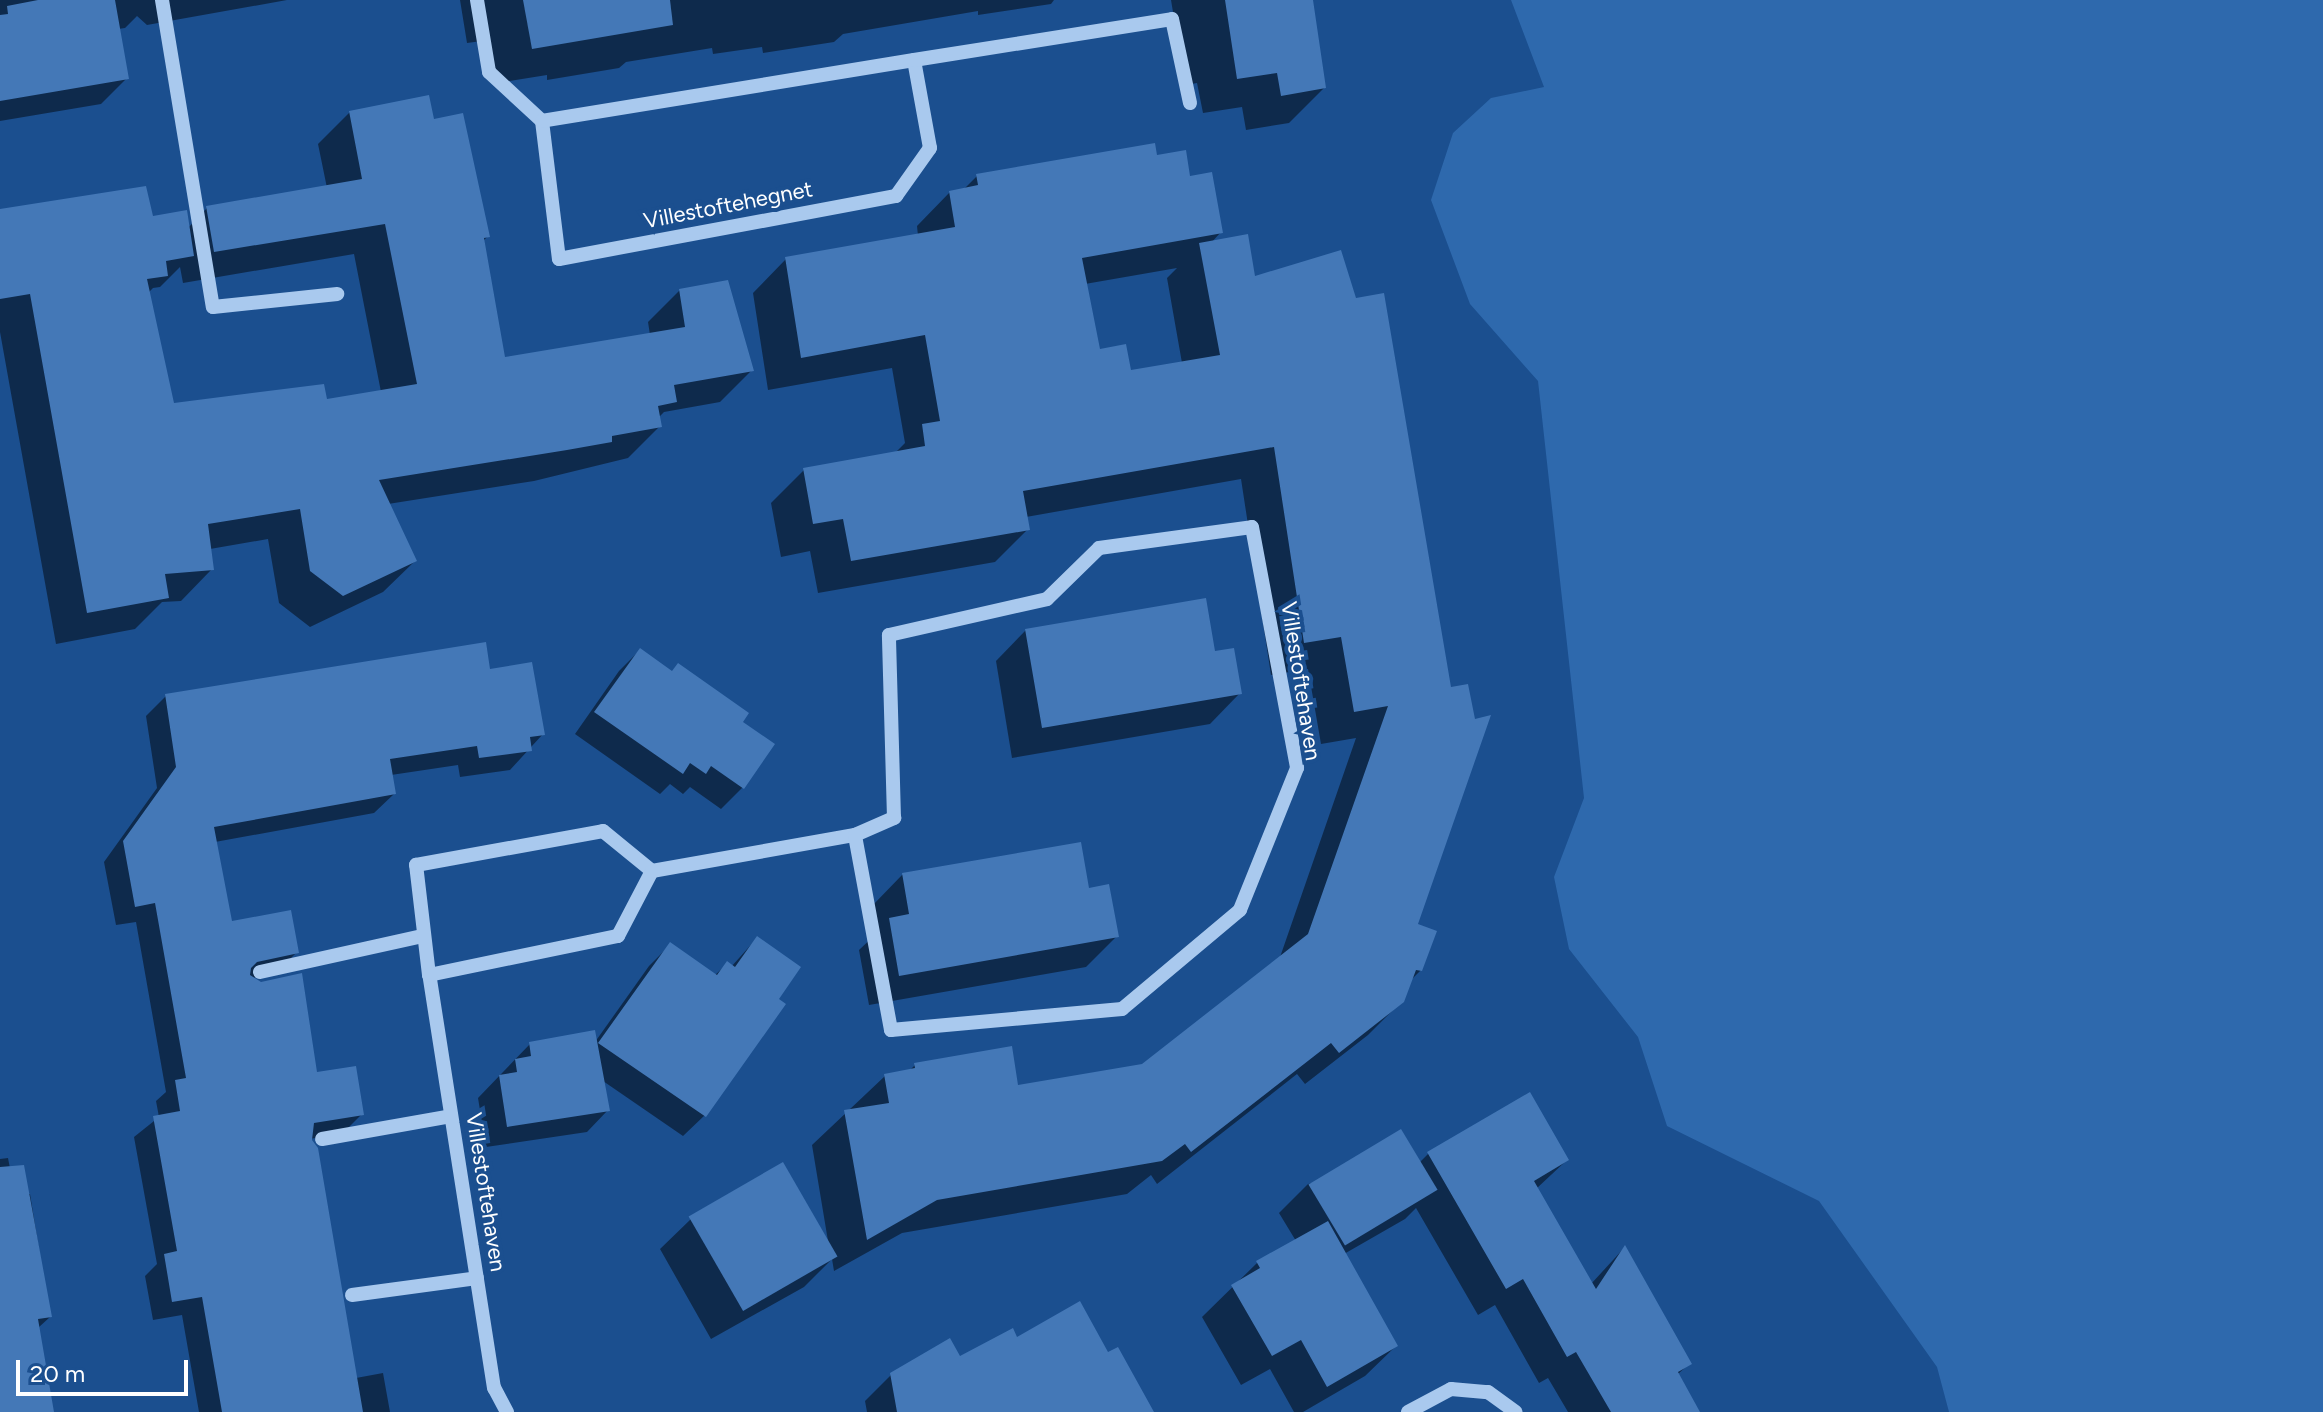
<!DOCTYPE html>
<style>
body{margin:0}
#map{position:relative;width:2323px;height:1412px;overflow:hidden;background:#1b4f8f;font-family:Figtree,sans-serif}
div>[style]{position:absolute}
.green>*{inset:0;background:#2e69ad}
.shadow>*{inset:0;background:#0007}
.building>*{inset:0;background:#4478b7;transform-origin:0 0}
.minor>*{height:14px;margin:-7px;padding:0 7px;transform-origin:7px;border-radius:7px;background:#a9c9ee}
span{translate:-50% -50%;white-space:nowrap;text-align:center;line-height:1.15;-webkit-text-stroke:8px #1b4f8f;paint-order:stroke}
.street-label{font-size:22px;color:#fff}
.scale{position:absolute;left:16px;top:1360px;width:172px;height:36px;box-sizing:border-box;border:4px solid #fff;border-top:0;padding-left:10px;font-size:24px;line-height:28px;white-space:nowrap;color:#fff;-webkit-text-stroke:6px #1b4f8f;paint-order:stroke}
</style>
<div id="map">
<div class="green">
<div style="clip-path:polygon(1511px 0,2323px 0,2323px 1412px,1949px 1412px,1937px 1367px,1819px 1201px,1667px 1126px,1638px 1037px,1569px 949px,1554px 877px,1584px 798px,1538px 381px,1470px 304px,1431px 200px,1453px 133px,1491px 98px,1544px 87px)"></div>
</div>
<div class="shadow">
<div style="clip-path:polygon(0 0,287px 0,147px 25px,137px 16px,125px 28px,118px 29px,127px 78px,101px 104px,0 121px)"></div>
<div style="clip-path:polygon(460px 0,1054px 0,1051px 4px,978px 15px,978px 11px,843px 34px,834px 42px,763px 53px,762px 47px,713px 54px,712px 48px,626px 62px,619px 68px,547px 80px,547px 75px,497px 83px,489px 40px,467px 43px)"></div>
<div style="clip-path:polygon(1171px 0,1311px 0,1324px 88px,1289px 123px,1246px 130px,1242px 107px,1203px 113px,1197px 83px,1185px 85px)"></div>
<div style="clip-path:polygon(evenodd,350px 112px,432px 121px,488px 236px,482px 242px,504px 359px,650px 335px,648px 322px,680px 290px,752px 370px,720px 402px,664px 412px,658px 418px,660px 426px,628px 458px,534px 481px,388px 504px,415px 561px,383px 592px,310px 627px,279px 603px,268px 539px,210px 549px,212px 569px,181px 601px,162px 602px,135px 629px,56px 644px,0 332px,0 211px,151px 218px,188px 228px,207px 208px,327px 188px,318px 144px,350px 112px,354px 254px,381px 392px,326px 401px,172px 405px,148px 293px,153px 288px,160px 287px,180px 267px,183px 283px,354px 254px)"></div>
<div style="clip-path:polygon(evenodd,1155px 157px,1189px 178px,1221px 232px,1211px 243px,1253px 278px,1340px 253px,1421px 970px,1409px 982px,1402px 1001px,1368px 1035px,1305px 1084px,1297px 1074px,1157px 1184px,1151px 1175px,1127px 1194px,902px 1233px,834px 1271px,832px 1259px,804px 1287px,711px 1339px,660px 1249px,691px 1219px,829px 1247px,812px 1145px,885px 1076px,908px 1072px,915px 1065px,1016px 1087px,1143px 1066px,1279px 960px,1356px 738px,1321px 744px,1308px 669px,1271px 675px,1241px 479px,1026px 517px,1028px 529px,995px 562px,818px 593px,810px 551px,781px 557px,771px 503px,804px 470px,895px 453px,905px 443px,892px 368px,768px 390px,753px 293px,786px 259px,918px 236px,917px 226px,950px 192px,963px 190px,977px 176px,1155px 157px,1177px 268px,1167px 278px,1182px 363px,1129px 372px,1099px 351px,1085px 284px,1177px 268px)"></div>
<div style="clip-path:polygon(1026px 630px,1213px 654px,1240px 693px,1210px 724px,1012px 758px,996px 661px)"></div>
<div style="clip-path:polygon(640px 650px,772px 745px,742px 788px,721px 809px,690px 787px,683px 794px,670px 784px,660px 794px,575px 734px,619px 671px)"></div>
<div style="clip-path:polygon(489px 671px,543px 734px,510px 770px,460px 777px,458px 765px,391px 775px,394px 794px,374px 813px,215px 842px,230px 923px,297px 952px,277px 972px,249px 979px,316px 1074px,362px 1114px,342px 1134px,309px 1139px,356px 1378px,383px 1373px,390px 1412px,199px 1412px,182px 1315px,153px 1320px,145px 1276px,157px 1264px,134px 1137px,159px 1117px,156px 1101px,166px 1092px,136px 922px,116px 925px,104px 862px,157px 788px,146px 716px,166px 696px)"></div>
<div style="clip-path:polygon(902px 875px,1088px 890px,1117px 936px,1086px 967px,869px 1005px,859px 950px,877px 933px,872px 906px)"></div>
<div style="clip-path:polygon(757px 938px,705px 1115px,683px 1136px,603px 1081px,608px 1110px,587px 1132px,486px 1147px,478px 1098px,530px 1044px,595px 1042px,649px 966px,670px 945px,714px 976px,727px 964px,731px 967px)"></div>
<div style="clip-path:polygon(1530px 1095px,1567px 1160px,1536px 1189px,1591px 1284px,1624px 1248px,1690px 1363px,1677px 1375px,1698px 1412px,1568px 1412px,1548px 1378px,1539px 1383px,1495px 1305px,1478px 1315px,1416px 1208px,1405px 1219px,1344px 1254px,1396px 1346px,1365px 1376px,1303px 1412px,1294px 1412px,1270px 1369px,1241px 1385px,1202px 1317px,1257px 1263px,1296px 1241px,1279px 1213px,1308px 1184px,1419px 1163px,1428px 1154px)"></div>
<div style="clip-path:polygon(8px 1158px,15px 1194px,30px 1194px,50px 1317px,38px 1328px,52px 1412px,0 1412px,0 1159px)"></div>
<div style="clip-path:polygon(1017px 1339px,1107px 1355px,1152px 1412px,867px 1412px,865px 1401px,891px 1375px,959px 1359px)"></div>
</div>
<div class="building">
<div style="clip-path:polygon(38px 0,115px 0,129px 79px,0 101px,0 15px,8px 14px,7px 6px)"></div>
<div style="clip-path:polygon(523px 0,670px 0,673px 25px,532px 49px)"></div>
<div style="clip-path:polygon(1225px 0,1313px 0,1326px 88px,1281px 96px,1277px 73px,1237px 79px)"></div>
<div style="clip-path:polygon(429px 95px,434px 119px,463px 113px,490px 237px,484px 238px,505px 357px,685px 327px,679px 289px,728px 280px,754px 371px,674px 385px,677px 402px,658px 406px,662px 427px,612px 436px,612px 442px,567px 450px,379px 480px,417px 561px,343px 596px,310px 571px,300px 509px,208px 524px,214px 570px,165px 574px,169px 598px,87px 613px,30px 294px,0 299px,0 209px,146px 186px,153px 216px,187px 210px,194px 256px,166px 261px,168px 276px,147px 279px,174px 403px,324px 384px,327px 399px,417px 384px,385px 224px,214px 252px,206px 206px,362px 179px,349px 111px)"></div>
<div style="clip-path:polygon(1155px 143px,1157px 155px,1186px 150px,1190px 176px,1212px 172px,1223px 233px,1082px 258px,1100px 349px,1126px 344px,1131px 370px,1220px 355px,1199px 243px,1248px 234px,1255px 276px,1341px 250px,1356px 298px,1384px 293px,1451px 687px,1468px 684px,1475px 719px,1491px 715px,1418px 924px,1437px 931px,1422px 971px,1416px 970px,1404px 1002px,1339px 1053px,1331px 1043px,1191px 1152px,1185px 1144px,1162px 1161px,937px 1200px,867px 1240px,844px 1110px,889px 1103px,884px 1074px,915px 1068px,914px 1063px,1012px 1046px,1018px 1085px,1142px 1064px,1308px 934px,1388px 706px,1354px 712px,1341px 637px,1304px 643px,1274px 447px,1023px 491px,1030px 530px,851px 561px,843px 519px,813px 524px,803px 468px,925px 446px,922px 424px,940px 421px,925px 335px,801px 358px,785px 257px,955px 227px,949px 191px,978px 185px,976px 174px)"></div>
<div style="clip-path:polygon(1206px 598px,1215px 651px,1234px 648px,1242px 694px,1042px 728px,1025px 629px)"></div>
<div style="clip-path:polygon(486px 642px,490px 669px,532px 662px,545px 735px,530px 737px,532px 751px,479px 758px,477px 746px,390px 759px,396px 794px,214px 827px,232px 921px,291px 910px,299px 953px,257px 962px,251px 968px,250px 975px,261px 982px,302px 973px,317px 1072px,356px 1066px,364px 1115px,314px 1123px,312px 1140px,318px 1148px,363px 1412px,222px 1412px,202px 1297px,172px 1302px,164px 1254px,177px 1251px,153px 1116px,180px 1111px,175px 1080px,186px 1078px,155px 903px,135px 907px,123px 841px,176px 767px,165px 694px)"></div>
<div style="clip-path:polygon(640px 648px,672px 671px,678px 663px,749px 713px,743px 722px,775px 744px,744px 789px,711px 766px,706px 774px,690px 763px,683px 774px,594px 712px)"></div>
<div style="clip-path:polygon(1081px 842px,1089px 888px,1109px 884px,1119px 937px,899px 976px,889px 918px,909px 914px,902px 873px)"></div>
<div style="clip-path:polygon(757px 936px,801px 967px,779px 999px,786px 1004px,706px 1117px,598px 1043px,670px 942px,717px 975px,727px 961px,735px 967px)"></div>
<div style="clip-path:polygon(595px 1030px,610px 1111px,507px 1127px,499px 1075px,517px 1072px,515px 1059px,531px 1056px,529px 1042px)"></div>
<div style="clip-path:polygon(1530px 1092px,1569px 1160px,1534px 1181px,1596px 1289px,1625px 1245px,1692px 1364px,1678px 1372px,1700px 1412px,1611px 1412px,1576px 1352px,1567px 1357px,1523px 1279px,1506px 1289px,1427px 1152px)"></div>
<div style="left:1401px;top:1129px;width:71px;height:108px;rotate:59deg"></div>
<div style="left:783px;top:1162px;width:109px;height:109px;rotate:60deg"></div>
<div style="clip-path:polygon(24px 1165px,52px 1317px,38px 1319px,54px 1412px,0 1412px,0 1167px)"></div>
<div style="clip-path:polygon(1328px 1221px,1398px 1346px,1327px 1387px,1301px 1340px,1272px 1356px,1231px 1285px,1260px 1268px,1256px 1261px)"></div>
<div style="clip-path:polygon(1080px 1301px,1108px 1352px,1118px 1347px,1154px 1412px,897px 1412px,890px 1373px,950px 1338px,960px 1356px,1013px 1328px,1017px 1337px)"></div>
</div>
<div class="minor">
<div style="left:162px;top:0;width:311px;rotate:80.6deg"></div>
<div style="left:213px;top:307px;width:125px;rotate:-6deg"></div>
<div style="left:477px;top:0;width:73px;rotate:80.5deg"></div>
<div style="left:489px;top:72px;width:72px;rotate:42.8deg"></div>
<div style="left:542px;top:121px;width:139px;rotate:83deg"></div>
<div style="left:559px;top:259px;width:343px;rotate:-10.6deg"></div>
<div style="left:896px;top:196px;width:59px;rotate:-54.7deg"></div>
<div style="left:930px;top:148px;width:89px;rotate:-100.3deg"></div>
<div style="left:914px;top:60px;width:377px;rotate:170.7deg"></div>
<div style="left:914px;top:60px;width:261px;rotate:-9deg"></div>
<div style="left:1172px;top:19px;width:86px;rotate:77.9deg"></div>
<div style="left:260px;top:972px;width:167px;rotate:-12.5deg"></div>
<div style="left:429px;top:975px;width:111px;rotate:-96.7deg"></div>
<div style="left:416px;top:865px;width:190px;rotate:-10.3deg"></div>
<div style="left:603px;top:831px;width:63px;rotate:39.2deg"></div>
<div style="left:322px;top:1139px;width:131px;rotate:-10.1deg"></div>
<div style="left:352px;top:1295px;width:126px;rotate:-7.7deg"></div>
<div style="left:507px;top:1412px;width:27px;rotate:-118deg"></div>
<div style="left:494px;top:1388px;width:418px;rotate:-98.9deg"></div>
<div style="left:429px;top:975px;width:193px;rotate:-11.7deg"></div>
<div style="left:618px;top:936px;width:73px;rotate:-62.4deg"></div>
<div style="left:652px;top:871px;width:206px;rotate:-10.1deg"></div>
<div style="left:855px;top:835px;width:43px;rotate:-23.6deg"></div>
<div style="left:894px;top:818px;width:183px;rotate:-91.6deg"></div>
<div style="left:889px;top:635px;width:162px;rotate:-12.8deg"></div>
<div style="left:1047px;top:599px;width:73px;rotate:-44.4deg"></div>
<div style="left:1099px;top:548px;width:154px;rotate:-7.8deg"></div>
<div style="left:1252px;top:527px;width:245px;rotate:79.4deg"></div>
<div style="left:1297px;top:768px;width:153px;rotate:111.9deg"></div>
<div style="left:1240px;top:910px;width:154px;rotate:140deg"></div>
<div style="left:1122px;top:1009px;width:232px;rotate:174.8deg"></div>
<div style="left:891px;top:1030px;width:198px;rotate:-100.5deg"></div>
<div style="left:1408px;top:1412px;width:49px;rotate:-28.1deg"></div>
<div style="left:1451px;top:1389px;width:37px;rotate:5deg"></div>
<div style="left:1488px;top:1392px;width:34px;rotate:36deg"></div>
</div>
<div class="street-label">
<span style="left:728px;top:205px;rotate:-11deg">Villestoftehegnet</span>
<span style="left:1301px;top:681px;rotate:81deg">Villestoftehaven</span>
<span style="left:486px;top:1192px;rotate:81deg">Villestoftehaven</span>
</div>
<div class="scale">20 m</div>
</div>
